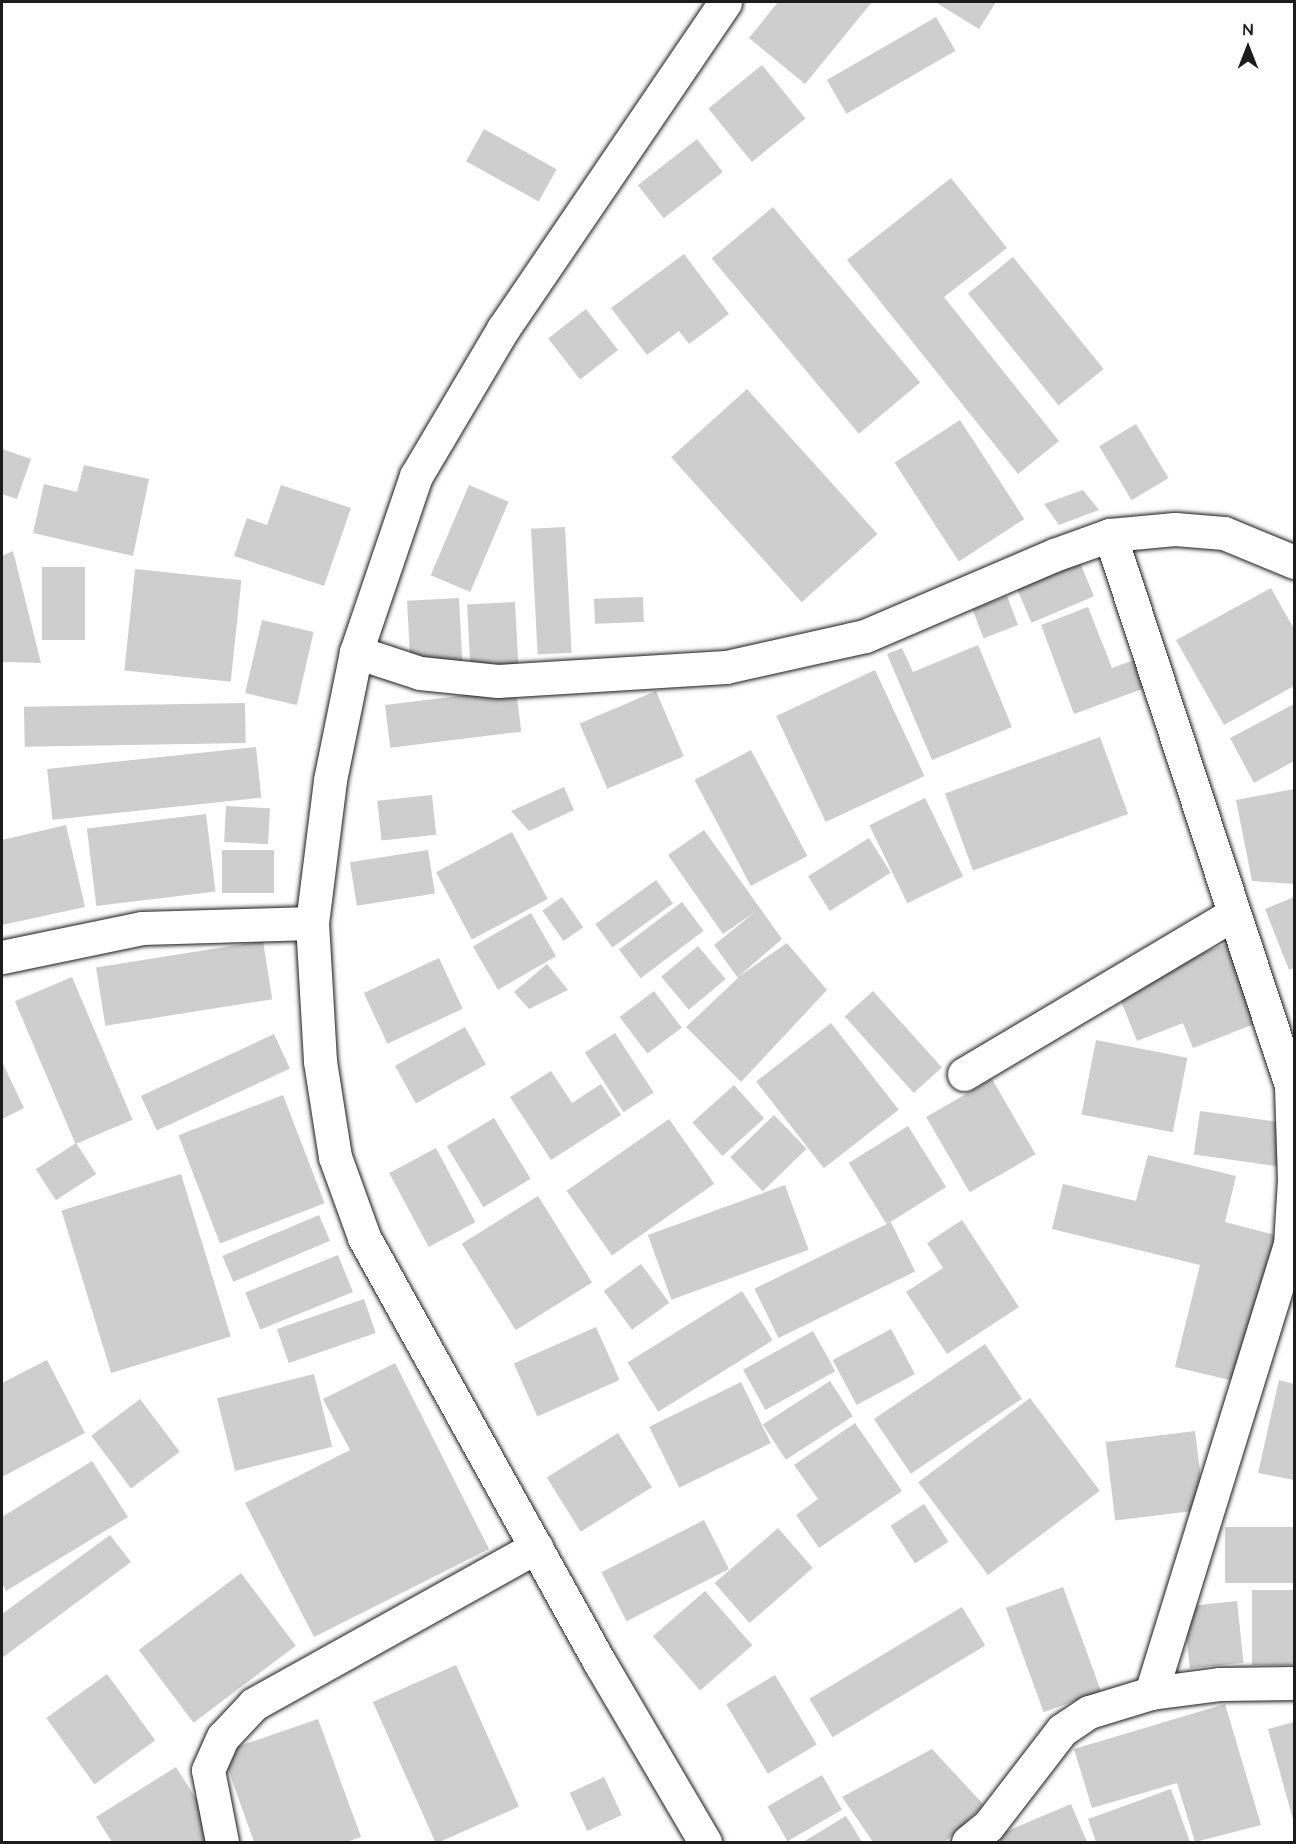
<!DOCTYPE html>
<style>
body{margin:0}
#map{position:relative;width:1296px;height:1844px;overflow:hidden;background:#fff;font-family:"Architects Daughter",sans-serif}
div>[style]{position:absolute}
.building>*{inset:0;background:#cecece;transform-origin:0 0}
.roads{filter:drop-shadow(0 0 2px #1c1c1c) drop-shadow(0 0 2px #1c1c1c)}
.street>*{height:33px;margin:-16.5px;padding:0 16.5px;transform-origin:16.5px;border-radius:16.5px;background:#fff}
span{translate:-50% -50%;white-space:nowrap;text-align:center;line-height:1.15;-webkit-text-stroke:4.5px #fff;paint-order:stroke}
.frame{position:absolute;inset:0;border:3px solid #1c1c1c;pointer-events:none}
.north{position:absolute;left:1218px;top:18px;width:60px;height:60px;-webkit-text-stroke:4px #fff;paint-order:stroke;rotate:0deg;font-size:16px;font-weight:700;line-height:24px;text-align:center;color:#1c1c1c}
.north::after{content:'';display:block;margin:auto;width:21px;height:27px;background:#1c1c1c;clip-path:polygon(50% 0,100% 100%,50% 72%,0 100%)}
</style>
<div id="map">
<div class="building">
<div style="clip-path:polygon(778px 2px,872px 2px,805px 84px,749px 38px)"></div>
<div style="clip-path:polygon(935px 2px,996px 2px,979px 29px)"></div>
<div style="left:936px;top:17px;width:39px;height:126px;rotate:60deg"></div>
<div style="left:762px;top:65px;width:69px;height:69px;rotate:51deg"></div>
<div style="left:484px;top:129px;width:83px;height:37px;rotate:29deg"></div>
<div style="left:697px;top:139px;width:42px;height:75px;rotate:52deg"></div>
<div style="clip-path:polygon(951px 178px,1007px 248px,944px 297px,1059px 441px,1018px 474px,847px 260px)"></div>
<div style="left:773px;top:207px;width:229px;height:80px;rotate:50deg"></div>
<div style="clip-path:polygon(684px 254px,729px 314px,689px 344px,679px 331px,647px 355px,611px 308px)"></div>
<div style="left:1013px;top:257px;width:144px;height:58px;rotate:51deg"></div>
<div style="left:586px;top:309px;width:52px;height:48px;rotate:52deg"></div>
<div style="left:747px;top:389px;width:195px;height:102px;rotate:48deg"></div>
<div style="left:960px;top:420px;width:118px;height:78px;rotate:57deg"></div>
<div style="left:1136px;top:424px;width:63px;height:43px;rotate:59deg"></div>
<div style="clip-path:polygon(2px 449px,31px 459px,17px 499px,2px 494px)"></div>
<div style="clip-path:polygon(84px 465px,149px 479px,133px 556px,33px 533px,44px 484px,77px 492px)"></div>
<div style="clip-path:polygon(281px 485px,351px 508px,324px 586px,234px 556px,247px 518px,267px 525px)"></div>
<div style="left:469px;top:485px;width:43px;height:98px;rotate:23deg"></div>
<div style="clip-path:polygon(1083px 490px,1099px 510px,1059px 525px,1044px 504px)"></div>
<div style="left:565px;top:527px;width:126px;height:34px;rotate:87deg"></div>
<div style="clip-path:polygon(13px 551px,41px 663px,2px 662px,2px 556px)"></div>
<div style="left:1080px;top:563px;width:36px;height:68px;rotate:67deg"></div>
<div style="left:42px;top:567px;width:43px;height:73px"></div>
<div style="left:135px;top:569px;width:107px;height:102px;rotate:6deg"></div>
<div style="clip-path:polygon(1271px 588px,1294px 629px,1294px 686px,1224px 725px,1176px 640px)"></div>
<div style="left:1007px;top:596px;width:31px;height:37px;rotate:69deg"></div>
<div style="left:643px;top:597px;width:25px;height:49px;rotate:88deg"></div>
<div style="left:459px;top:598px;width:68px;height:52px;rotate:87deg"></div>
<div style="left:515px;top:602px;width:63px;height:48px;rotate:87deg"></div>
<div style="clip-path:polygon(1088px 607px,1112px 668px,1134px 660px,1145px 688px,1074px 714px,1041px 625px)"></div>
<div style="left:262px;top:620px;width:53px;height:75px;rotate:13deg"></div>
<div style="clip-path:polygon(978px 645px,1012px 727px,932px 760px,887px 654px,902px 648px,913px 672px)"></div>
<div style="left:875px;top:670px;width:117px;height:109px;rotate:65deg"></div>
<div style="left:516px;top:689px;width:43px;height:132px;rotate:83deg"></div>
<div style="left:656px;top:691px;width:71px;height:83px;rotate:67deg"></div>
<div style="left:245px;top:703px;width:40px;height:221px;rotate:89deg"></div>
<div style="clip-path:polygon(1294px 704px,1294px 761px,1254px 783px,1230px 738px)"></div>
<div style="left:1100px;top:737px;width:82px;height:165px;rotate:70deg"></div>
<div style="left:256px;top:747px;width:51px;height:210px;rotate:84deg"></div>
<div style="left:751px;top:750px;width:120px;height:64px;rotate:62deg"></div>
<div style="clip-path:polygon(564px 787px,574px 810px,529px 831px,511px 811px)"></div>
<div style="clip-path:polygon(1294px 789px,1294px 884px,1252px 881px,1236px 800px)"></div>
<div style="left:432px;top:795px;width:40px;height:55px;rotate:84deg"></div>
<div style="left:925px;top:798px;width:87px;height:62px;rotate:64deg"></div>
<div style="left:226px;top:806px;width:44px;height:36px;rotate:3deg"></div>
<div style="left:206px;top:814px;width:78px;height:120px;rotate:83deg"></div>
<div style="clip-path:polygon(66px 825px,85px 907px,2px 925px,2px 840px)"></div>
<div style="clip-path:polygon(704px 830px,782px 939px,738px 977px,787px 943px,827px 990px,741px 1082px,686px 1027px,738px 978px,714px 945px,755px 912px,723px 934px,668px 855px)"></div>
<div style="left:512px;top:832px;width:76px;height:86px;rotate:62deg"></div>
<div style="left:869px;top:838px;width:41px;height:72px;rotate:58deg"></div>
<div style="left:222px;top:850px;width:52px;height:43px"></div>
<div style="left:428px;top:850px;width:44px;height:79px;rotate:81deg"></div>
<div style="left:656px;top:880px;width:29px;height:75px;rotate:54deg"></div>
<div style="left:562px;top:897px;width:37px;height:24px;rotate:55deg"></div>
<div style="clip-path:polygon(1294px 897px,1294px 968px,1289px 970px,1265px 909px)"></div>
<div style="left:682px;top:902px;width:36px;height:79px;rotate:53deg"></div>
<div style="left:531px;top:913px;width:50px;height:67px;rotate:60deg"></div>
<div style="left:263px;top:941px;width:59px;height:169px;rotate:81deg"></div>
<div style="clip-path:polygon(1231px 942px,1262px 1021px,1193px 1048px,1183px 1023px,1137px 1041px,1115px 986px)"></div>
<div style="left:698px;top:946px;width:43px;height:48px;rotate:50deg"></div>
<div style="left:439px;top:958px;width:56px;height:83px;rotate:65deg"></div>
<div style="clip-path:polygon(547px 964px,568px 990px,529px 1009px,514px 992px)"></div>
<div style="left:72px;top:977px;width:155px;height:62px;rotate:67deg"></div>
<div style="left:654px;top:991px;width:46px;height:43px;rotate:53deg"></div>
<div style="left:873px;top:991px;width:103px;height:38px;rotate:48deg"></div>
<div style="left:831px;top:1023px;width:110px;height:95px;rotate:52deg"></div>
<div style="left:465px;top:1027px;width:43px;height:80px;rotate:61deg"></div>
<div style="left:615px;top:1033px;width:71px;height:36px;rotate:57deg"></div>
<div style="left:274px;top:1034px;width:38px;height:147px;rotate:65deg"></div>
<div style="left:1096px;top:1040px;width:93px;height:76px;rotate:11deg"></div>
<div style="clip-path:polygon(2px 1062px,24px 1108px,2px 1119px)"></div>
<div style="clip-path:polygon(551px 1071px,572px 1103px,601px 1084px,621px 1115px,551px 1160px,510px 1097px)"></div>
<div style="left:992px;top:1079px;width:87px;height:76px;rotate:60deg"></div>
<div style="left:734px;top:1085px;width:45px;height:56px;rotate:48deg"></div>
<div style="left:283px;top:1095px;width:116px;height:112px;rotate:69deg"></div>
<div style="left:1200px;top:1111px;width:86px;height:44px;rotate:8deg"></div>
<div style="left:774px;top:1115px;width:47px;height:61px;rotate:46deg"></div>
<div style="left:494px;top:1118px;width:71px;height:55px;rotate:59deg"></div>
<div style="left:669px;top:1119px;width:79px;height:125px;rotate:55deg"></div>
<div style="left:908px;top:1126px;width:72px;height:70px;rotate:58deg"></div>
<div style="left:76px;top:1143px;width:37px;height:48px;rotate:57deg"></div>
<div style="left:436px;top:1148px;width:84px;height:53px;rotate:62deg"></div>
<div style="clip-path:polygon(1148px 1155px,1236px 1176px,1225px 1222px,1279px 1236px,1242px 1383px,1175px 1367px,1200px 1265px,1052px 1229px,1063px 1184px,1136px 1201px)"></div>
<div style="left:181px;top:1174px;width:170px;height:125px;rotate:73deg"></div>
<div style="left:785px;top:1185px;width:69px;height:146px;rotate:70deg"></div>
<div style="left:538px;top:1196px;width:102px;height:90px;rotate:58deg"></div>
<div style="left:319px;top:1215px;width:28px;height:105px;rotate:67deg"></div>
<div style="clip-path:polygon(962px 1220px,1019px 1307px,947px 1354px,906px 1292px,943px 1268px,927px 1243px)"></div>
<div style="left:891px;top:1222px;width:55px;height:152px;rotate:64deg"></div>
<div style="left:338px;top:1255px;width:40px;height:100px;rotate:68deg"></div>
<div style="left:641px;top:1264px;width:48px;height:46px;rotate:54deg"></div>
<div style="left:742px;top:1291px;width:58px;height:135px;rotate:58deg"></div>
<div style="left:364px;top:1299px;width:36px;height:92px;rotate:71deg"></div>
<div style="left:596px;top:1327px;width:58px;height:90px;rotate:66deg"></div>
<div style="left:891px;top:1329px;width:51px;height:66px;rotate:62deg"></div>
<div style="left:813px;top:1331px;width:46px;height:80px;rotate:61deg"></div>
<div style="left:985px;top:1344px;width:66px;height:134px;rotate:56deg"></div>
<div style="clip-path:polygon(47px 1360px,85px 1433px,2px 1477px,2px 1383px)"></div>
<div style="clip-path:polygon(395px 1363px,489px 1549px,314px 1637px,245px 1503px,350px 1450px,323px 1399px)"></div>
<div style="left:314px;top:1374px;width:75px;height:100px;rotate:76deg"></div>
<div style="clip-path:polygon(1279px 1380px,1294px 1384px,1294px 1480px,1258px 1473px)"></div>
<div style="left:830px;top:1381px;width:42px;height:80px;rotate:57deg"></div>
<div style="left:741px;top:1382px;width:68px;height:102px;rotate:64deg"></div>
<div style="left:1030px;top:1398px;width:116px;height:140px;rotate:53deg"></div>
<div style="left:140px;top:1399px;width:66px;height:61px;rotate:53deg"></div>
<div style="clip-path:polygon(855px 1423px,902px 1491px,819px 1548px,796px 1515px,818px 1499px,794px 1465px)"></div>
<div style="left:1195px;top:1431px;width:79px;height:90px;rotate:83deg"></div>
<div style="left:618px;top:1433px;width:64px;height:84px;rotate:58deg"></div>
<div style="clip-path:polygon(92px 1461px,128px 1517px,6px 1591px,2px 1583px,2px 1517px)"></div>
<div style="left:924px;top:1504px;width:45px;height:40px;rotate:57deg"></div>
<div style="left:704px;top:1520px;width:55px;height:115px;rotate:63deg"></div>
<div style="left:1294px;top:1527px;width:56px;height:69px;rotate:90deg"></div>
<div style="left:778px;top:1528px;width:53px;height:84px;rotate:49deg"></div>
<div style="clip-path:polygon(110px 1535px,131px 1562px,2px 1658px,2px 1614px)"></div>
<div style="left:241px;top:1573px;width:91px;height:128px;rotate:53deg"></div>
<div style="left:1063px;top:1587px;width:111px;height:61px;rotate:70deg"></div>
<div style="left:1294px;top:1590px;width:75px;height:42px;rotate:90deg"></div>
<div style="left:705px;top:1591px;width:72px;height:69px;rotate:49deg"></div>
<div style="left:1237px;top:1601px;width:62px;height:54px;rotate:84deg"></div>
<div style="left:962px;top:1607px;width:45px;height:178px;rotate:59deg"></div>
<div style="left:456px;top:1665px;width:155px;height:91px;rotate:66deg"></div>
<div style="left:107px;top:1674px;width:82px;height:75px;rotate:54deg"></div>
<div style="left:775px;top:1675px;width:81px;height:57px;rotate:59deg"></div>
<div style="clip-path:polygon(1225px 1704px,1261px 1825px,1195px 1842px,1177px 1783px,1092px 1808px,1074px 1749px)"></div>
<div style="clip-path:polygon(318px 1719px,361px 1837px,346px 1842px,254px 1842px,222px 1752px)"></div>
<div style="clip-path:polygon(1294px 1722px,1294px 1823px,1268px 1729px)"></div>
<div style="clip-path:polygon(932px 1749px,984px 1805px,945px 1842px,873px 1842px,842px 1797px)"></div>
<div style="clip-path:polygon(176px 1767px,219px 1835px,207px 1842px,112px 1842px,96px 1817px)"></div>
<div style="left:822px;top:1775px;width:40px;height:63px;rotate:60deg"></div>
<div style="left:604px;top:1777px;width:42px;height:38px;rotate:65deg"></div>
<div style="clip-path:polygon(1171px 1789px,1190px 1842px,1096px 1842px,1088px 1819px)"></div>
<div style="clip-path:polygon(1071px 1804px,1087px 1842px,1001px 1842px,998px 1835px)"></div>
<div style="clip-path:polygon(846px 1816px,862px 1842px,803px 1842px)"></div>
</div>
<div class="roads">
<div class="street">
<div style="left:1110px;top:535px;width:580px;rotate:71.81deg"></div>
<div style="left:1291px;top:1086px;width:93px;rotate:88.2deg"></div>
<div style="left:356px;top:652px;width:67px;rotate:18.2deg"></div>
<div style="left:420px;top:673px;width:78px;rotate:5.9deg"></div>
<div style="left:498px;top:681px;width:228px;rotate:-3.5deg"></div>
<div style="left:726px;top:667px;width:142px;rotate:-12.6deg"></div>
<div style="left:865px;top:636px;width:206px;rotate:-23.2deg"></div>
<div style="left:1054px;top:555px;width:59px;rotate:-19.7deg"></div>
<div style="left:1110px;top:535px;width:65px;rotate:-5.3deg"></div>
<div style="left:1175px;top:529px;width:49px;rotate:4.7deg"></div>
<div style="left:1224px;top:533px;width:76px;rotate:22.5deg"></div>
<div style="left:2px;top:957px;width:143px;rotate:-11.7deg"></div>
<div style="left:142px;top:928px;width:170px;rotate:-1.7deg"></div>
<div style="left:964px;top:1074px;width:312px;rotate:-30.7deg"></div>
<div style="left:1151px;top:1693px;width:469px;rotate:-72.8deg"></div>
<div style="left:1290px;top:1245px;width:65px;rotate:-86.5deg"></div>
<div style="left:222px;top:1842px;width:73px;rotate:-101deg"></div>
<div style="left:208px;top:1770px;width:36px;rotate:-66deg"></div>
<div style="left:223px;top:1737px;width:45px;rotate:-46.8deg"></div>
<div style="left:254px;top:1704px;width:323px;rotate:-29.1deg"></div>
<div style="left:705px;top:1842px;width:205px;rotate:-120.4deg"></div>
<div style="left:601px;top:1665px;width:489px;rotate:-119deg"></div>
<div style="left:364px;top:1237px;width:85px;rotate:-109.9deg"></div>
<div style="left:335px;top:1157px;width:97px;rotate:-98.9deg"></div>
<div style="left:320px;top:1061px;width:138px;rotate:-93.3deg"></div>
<div style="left:312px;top:923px;width:144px;rotate:-82.8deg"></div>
<div style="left:330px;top:780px;width:131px;rotate:-78.5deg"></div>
<div style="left:356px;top:652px;width:186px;rotate:-71.2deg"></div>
<div style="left:416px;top:476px;width:171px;rotate:-59.4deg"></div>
<div style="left:503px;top:329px;width:395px;rotate:-55.8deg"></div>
<div style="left:968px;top:1842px;width:26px;rotate:-39deg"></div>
<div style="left:988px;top:1826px;width:121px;rotate:-52.4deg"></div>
<div style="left:1062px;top:1730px;width:32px;rotate:-34deg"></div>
<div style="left:1089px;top:1712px;width:65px;rotate:-17deg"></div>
<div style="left:1151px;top:1693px;width:70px;rotate:-7.4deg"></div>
<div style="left:1220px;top:1684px;width:74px;rotate:-0.8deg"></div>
</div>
</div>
<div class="frame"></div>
<div class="north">N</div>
</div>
